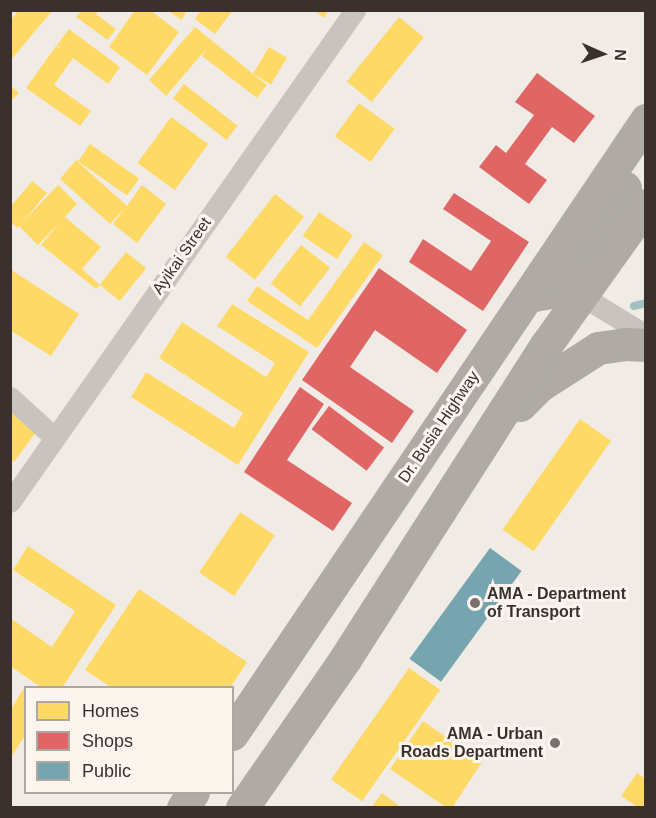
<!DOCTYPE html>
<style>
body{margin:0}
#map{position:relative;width:656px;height:818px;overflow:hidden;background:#f0ebe5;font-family:Arial,sans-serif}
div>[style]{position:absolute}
.homes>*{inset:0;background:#ffd966;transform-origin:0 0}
.shops>*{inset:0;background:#e06666;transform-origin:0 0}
.public>*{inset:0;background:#76a5af;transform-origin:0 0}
.stream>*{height:8px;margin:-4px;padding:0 4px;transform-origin:4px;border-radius:4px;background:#a1c2c1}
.street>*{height:21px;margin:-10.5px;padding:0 10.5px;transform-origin:10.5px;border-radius:10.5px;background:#c9c3be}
.highway>*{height:33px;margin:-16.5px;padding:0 16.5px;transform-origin:16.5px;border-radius:16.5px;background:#afaaa4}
.dots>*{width:16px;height:16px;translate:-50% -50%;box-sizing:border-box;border:3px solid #fbf5ee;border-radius:50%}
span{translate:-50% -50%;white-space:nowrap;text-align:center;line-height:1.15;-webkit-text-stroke:6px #fbf5ee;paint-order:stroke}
.street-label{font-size:16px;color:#3b302b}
.poi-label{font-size:16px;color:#3b302b;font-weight:700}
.left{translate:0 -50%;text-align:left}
.right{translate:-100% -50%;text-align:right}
.frame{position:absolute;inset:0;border:12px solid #3b302b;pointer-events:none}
.legend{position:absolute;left:24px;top:686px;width:210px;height:108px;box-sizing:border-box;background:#fbf5ee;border:2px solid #aea6a0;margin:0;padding:8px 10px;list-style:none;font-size:18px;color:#3b302b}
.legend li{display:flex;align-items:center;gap:12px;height:30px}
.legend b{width:30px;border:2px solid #aea6a0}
.north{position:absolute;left:572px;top:24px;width:60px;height:60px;-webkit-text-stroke:4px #fbf5ee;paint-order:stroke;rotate:93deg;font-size:16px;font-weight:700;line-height:24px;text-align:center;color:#3b302b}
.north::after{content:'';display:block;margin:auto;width:21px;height:27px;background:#3b302b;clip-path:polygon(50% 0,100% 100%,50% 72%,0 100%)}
</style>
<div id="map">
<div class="homes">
<div style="clip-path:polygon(19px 10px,53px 10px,10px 61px,10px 21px)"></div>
<div style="clip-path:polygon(82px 10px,99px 10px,96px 14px,116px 29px,108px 40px,76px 17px)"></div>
<div style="clip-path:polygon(135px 10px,150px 10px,179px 32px,147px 75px,109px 47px)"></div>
<div style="clip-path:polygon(167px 10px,187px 10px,182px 20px)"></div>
<div style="clip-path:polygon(201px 10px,233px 10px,215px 34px,195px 19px)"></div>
<div style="clip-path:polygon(314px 10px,329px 10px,324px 18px)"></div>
<div style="left:399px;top:17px;width:32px;height:83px;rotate:39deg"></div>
<div style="clip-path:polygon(195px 27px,267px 85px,257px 98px,202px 56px,207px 48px,166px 96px,149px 80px)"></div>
<div style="clip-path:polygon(69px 29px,120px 67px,108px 84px,73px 58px,54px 85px,91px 111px,80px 126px,26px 88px,56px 46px,62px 49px,57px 45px)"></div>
<div style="left:269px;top:47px;width:21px;height:31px;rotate:31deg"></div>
<div style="left:184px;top:84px;width:68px;height:18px;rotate:38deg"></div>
<div style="clip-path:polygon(10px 85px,19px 93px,10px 102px)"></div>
<div style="left:359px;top:103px;width:44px;height:41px;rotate:36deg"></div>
<div style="left:171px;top:117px;width:46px;height:57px;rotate:36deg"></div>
<div style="left:90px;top:144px;width:60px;height:21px;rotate:35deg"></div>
<div style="clip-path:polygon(76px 160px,127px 206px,142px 185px,166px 204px,137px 243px,113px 224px,124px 209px,110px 224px,60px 179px)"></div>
<div style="clip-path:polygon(32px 181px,47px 193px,21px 224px,58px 185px,77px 204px,65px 217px,101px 247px,82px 269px,100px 285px,96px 289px,41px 245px,60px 222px,38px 245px,19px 226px,18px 228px,10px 222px,10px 203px,12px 205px)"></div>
<div style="left:275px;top:194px;width:37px;height:80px;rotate:38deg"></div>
<div style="left:319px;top:212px;width:41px;height:29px;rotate:34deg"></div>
<div style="clip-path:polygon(364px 242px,383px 255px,317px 348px,247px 301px,257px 286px,308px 320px)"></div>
<div style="left:301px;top:245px;width:37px;height:49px;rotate:38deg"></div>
<div style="left:126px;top:252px;width:26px;height:42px;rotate:39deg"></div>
<div style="clip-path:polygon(10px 269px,79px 314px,51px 356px,10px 330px)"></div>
<div style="clip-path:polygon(232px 304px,309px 352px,238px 465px,131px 397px,146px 372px,234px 428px,243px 413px,159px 358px,182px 322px,266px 377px,275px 363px,217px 326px)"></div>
<div style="clip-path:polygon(14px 409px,39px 428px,14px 462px,10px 459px,10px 435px,13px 432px,10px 430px,10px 413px)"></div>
<div style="left:580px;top:419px;width:38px;height:135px;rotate:35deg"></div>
<div style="left:240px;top:512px;width:42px;height:73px;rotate:34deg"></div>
<div style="clip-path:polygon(28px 546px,116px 605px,62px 688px,42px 688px,10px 666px,10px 618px,52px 647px,75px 611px,13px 570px)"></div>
<div style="clip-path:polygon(139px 589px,247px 662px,230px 688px,112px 688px,85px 670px)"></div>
<div style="left:409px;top:668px;width:38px;height:136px;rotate:35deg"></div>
<div style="clip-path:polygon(23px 689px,26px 691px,26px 734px,10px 759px,10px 711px)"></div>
<div style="clip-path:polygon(423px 721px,482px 762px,452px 808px,447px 808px,390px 769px)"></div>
<div style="clip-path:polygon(637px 773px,646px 779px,646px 808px,639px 808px,621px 796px)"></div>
<div style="clip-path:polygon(382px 793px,402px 808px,371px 808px)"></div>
</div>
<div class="shops">
<div style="clip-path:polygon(537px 73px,595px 116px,574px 143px,552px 127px,525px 164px,547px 180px,529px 204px,479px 167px,496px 145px,506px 153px,534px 115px,515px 102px)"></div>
<div style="clip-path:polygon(454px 193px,529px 242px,483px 311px,409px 262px,423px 239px,471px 271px,491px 241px,443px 209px)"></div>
<div style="clip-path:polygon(379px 268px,467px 330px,437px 373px,375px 330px,350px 367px,414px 411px,392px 443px,302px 380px)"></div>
<div style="clip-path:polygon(300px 387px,324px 404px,287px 460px,352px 503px,333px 531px,244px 472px)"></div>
<div style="left:329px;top:406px;width:69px;height:29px;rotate:37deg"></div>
</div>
<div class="public">
<div style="left:490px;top:548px;width:39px;height:137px;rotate:36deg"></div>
</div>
<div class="stream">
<div style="left:634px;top:306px;width:12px;rotate:-14deg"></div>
</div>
<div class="street">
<div style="left:582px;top:296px;width:75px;rotate:31.4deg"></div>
<div style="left:10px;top:397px;width:59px;rotate:42.3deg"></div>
<div style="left:10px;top:502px;width:601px;rotate:-54.96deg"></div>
</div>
<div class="highway">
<div style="left:528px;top:296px;width:22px;rotate:-10deg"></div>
<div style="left:550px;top:292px;width:19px;rotate:-39deg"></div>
<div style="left:565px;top:280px;width:39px;rotate:-52deg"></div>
<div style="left:589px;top:249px;width:71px;rotate:-59.5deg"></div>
<div style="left:520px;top:405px;width:27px;rotate:-45deg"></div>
<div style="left:539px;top:386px;width:70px;rotate:-32.8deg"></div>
<div style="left:598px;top:348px;width:29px;rotate:-8deg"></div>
<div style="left:627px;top:344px;width:19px;rotate:3deg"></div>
<div style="left:232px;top:734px;width:741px;rotate:-56.01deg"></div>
<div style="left:183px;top:808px;width:19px;rotate:-58deg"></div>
<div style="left:242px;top:808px;width:181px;rotate:-55.3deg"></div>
<div style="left:345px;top:659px;width:373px;rotate:-57.4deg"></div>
<div style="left:546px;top:345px;width:172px;rotate:-54.5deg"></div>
</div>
<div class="dots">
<div style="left:475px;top:603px;background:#7a716c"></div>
<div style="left:555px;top:743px;background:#7a716c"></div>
</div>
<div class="street-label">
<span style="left:182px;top:256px;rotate:-55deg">Ayikai Street</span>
<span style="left:439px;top:427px;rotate:-56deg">Dr. Busia Highway</span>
</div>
<div class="poi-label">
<span class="left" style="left:487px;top:603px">AMA - Department<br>of Transport</span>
<span class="right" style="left:543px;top:743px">AMA - Urban<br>Roads Department</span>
</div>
<div class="frame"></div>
<ul class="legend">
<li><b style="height:16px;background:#ffd966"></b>Homes</li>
<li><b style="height:16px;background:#e06666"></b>Shops</li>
<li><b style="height:16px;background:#76a5af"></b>Public</li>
</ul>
<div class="north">N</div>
</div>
